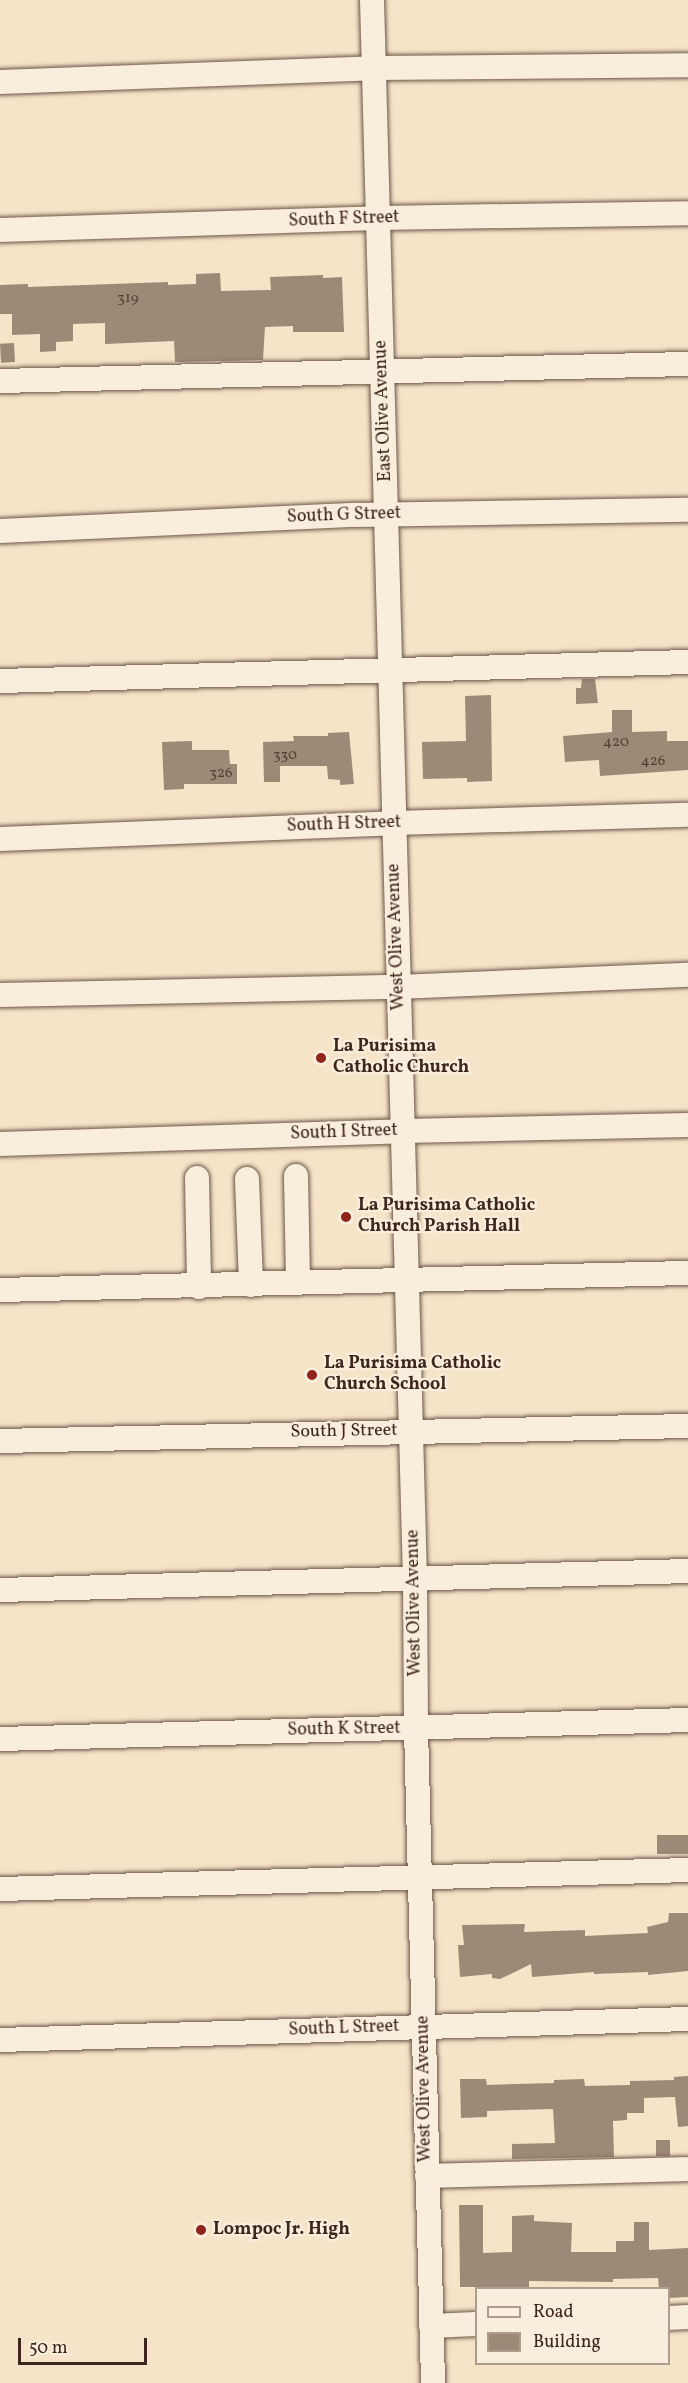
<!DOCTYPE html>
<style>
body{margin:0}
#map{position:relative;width:688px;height:2383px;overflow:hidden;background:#f6e4c9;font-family:Vollkorn,serif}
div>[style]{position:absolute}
.building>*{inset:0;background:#9e8976;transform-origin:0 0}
.roads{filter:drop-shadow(0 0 2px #6c5647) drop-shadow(0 0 2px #6c5647)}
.minor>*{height:24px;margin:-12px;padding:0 12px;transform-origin:12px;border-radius:12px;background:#f9eddc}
.dots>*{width:16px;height:16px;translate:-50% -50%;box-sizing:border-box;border:3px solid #f9eddc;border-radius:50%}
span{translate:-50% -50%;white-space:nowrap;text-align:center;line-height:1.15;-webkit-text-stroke:4.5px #f9eddc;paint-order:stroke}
.number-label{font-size:15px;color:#563f32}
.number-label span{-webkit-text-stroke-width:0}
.street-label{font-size:18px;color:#3e261c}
.poi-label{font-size:18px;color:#3e261c;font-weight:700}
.left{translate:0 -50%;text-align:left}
.legend{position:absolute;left:475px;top:2287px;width:195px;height:78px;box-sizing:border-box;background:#f9eddc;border:2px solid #ae9d8f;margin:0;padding:8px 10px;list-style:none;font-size:18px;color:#3e261c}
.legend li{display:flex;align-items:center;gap:12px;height:30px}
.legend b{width:30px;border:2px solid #ae9d8f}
.scale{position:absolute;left:18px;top:2338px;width:129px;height:27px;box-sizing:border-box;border:3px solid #3e261c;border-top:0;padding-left:8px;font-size:18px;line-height:21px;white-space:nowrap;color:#3e261c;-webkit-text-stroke:4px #f9eddc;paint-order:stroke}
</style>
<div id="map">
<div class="building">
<div style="clip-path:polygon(220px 273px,221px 291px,271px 290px,270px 277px,323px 275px,323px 278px,342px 277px,344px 332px,293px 332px,293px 326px,265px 327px,263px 360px,175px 362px,174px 341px,105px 344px,105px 323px,73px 324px,73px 341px,56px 342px,56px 351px,40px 352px,40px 334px,12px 335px,12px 314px,0 314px,0 285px,28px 284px,28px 287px,168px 282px,168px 285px,196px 284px,196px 274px)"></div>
<div style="left:14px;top:343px;width:19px;height:14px;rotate:87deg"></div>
<div style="clip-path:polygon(582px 679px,595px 679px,598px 703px,576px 704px,576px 688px,581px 688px)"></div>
<div style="clip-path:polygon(491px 695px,492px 781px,467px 782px,467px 778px,423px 779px,422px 742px,466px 741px,465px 696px)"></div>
<div style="clip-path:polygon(612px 710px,632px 710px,632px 732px,667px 731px,667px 741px,688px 741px,688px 770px,600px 776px,599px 760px,565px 762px,563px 736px,612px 732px)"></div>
<div style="clip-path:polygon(349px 732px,354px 784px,340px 785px,340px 780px,328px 779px,327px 766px,280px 766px,280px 782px,264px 782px,263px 742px,294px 741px,293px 736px,328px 736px,328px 733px)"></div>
<div style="clip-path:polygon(192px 741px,192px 750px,229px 750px,230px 764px,237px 764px,237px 784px,184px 784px,184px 789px,164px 790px,162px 742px)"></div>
<div style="left:688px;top:1835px;width:19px;height:31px;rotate:90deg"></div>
<div style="clip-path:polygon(669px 1913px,688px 1913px,688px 1971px,648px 1975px,648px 1972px,594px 1974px,594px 1972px,532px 1977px,531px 1964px,500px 1979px,492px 1978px,492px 1974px,460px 1977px,458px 1945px,464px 1945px,462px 1925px,525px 1924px,524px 1932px,585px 1930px,585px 1936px,648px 1933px,647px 1927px,668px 1922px)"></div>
<div style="clip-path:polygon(688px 2076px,688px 2126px,678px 2127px,675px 2097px,644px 2098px,644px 2113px,627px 2113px,627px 2120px,613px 2121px,614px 2157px,512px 2159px,512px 2144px,555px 2143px,553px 2109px,487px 2111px,487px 2117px,461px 2118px,460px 2079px,486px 2079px,487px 2085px,554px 2083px,554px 2080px,584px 2079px,585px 2086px,630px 2085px,630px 2081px,674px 2080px,674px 2077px)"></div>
<div style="left:656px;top:2140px;width:14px;height:16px"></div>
<div style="clip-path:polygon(459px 2205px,483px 2205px,483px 2253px,512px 2252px,512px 2216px,534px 2215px,534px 2221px,572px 2223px,571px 2252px,616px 2252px,616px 2241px,634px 2241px,634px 2222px,649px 2222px,649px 2250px,688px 2248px,688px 2297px,669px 2298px,669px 2289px,659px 2289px,658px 2278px,613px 2279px,613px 2282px,529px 2281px,529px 2287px,460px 2287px)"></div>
</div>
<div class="roads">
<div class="minor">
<div style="left:372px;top:0;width:1580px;rotate:88.44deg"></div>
<div style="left:415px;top:1579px;width:149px;rotate:89.6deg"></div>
<div style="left:416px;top:1728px;width:655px;rotate:88.51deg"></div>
<div style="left:0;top:82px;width:374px;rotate:-2.1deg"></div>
<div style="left:374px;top:68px;width:314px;rotate:-0.5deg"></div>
<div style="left:0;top:230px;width:378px;rotate:-1.8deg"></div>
<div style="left:378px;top:218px;width:310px;rotate:-0.9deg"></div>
<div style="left:0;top:381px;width:688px;rotate:-1.42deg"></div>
<div style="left:0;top:531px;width:356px;rotate:-2.6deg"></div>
<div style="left:356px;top:515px;width:332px;rotate:-0.9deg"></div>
<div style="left:0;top:681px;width:688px;rotate:-1.58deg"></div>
<div style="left:0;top:839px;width:394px;rotate:-2.3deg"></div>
<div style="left:394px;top:823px;width:294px;rotate:-1.6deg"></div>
<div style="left:0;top:995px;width:398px;rotate:-1.2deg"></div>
<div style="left:398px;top:987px;width:290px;rotate:-2.4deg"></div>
<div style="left:0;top:1144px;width:403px;rotate:-1.8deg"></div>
<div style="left:403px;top:1131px;width:285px;rotate:-1.2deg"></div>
<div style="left:296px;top:1176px;width:106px;rotate:88.9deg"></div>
<div style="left:197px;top:1178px;width:109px;rotate:88.9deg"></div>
<div style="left:247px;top:1179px;width:106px;rotate:87.8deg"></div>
<div style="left:0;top:1290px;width:688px;rotate:-1.42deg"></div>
<div style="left:0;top:1441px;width:688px;rotate:-1.25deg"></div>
<div style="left:0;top:1590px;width:688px;rotate:-1.58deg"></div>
<div style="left:0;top:1739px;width:688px;rotate:-1.58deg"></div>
<div style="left:0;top:1889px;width:688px;rotate:-1.58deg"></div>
<div style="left:0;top:2040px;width:688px;rotate:-1.75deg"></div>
<div style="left:427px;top:2176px;width:261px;rotate:-1.5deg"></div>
<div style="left:668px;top:2318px;width:20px;rotate:-3deg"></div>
<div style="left:431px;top:2326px;width:45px;rotate:-2.5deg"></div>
</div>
</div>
<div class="dots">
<div style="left:321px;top:1058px;background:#8f2418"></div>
<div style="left:346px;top:1217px;background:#8f2418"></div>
<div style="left:312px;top:1375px;background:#8f2418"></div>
<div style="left:201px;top:2230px;background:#8f2418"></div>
</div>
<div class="number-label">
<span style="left:128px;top:299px">319</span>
<span style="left:616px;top:743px">420</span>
<span style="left:285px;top:756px">330</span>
<span style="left:653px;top:762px">426</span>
<span style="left:221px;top:774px">326</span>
</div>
<div class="street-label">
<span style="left:344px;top:220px;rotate:-2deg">South F Street</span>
<span style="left:384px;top:411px;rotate:-92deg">East Olive Avenue</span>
<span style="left:344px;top:516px;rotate:-2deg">South G Street</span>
<span style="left:344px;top:825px;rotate:-2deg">South H Street</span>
<span style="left:397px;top:937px;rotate:-92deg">West Olive Avenue</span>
<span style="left:344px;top:1133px;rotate:-2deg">South I Street</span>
<span style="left:344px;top:1432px;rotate:-1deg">South J Street</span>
<span style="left:415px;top:1603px;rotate:-91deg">West Olive Avenue</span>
<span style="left:344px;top:1730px;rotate:-1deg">South K Street</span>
<span style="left:344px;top:2029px;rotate:-2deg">South L Street</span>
<span style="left:425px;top:2089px;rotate:-91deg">West Olive Avenue</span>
</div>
<div class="poi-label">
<span class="left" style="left:333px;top:1058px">La Purisima<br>Catholic Church</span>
<span class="left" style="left:358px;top:1217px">La Purisima Catholic<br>Church Parish Hall</span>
<span class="left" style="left:324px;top:1375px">La Purisima Catholic<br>Church School</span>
<span class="left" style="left:213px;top:2230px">Lompoc Jr. High</span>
</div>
<ul class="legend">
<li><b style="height:8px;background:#f9eddc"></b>Road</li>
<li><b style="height:16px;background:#9e8976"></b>Building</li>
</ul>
<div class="scale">50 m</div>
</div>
